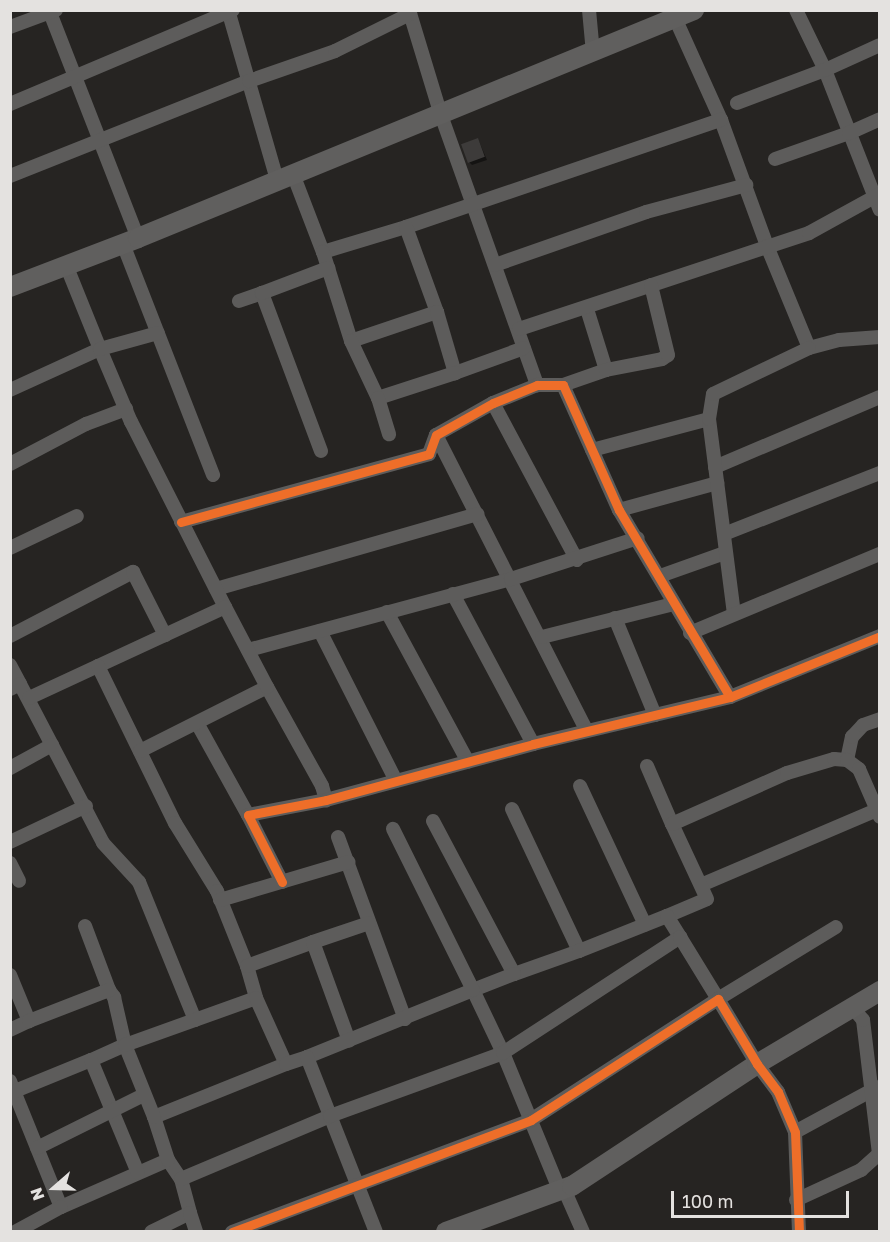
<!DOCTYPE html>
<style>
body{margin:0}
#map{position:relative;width:890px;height:1242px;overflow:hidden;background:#262422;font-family:"Golos Text",sans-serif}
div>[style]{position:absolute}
.shadow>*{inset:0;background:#0007}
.building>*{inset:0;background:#3d3b3a;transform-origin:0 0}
.street>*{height:14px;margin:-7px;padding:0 7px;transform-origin:7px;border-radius:7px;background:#5d5c5b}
.secondary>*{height:20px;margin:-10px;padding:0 10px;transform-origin:10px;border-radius:10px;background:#605f5e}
.cycleway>*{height:9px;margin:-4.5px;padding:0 4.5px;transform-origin:4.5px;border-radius:4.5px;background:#ee6e29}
span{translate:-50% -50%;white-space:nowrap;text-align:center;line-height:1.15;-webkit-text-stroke:6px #272321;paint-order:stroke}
.frame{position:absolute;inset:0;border:12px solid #e4e2e0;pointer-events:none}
.north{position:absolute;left:24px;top:1158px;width:60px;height:60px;-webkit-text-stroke:4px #272321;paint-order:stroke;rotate:250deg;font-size:16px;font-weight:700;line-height:24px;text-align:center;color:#e4e2e0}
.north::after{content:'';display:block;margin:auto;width:21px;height:27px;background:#e4e2e0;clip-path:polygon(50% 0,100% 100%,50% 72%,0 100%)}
.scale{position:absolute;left:671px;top:1191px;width:178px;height:27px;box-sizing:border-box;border:3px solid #e4e2e0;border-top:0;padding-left:8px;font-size:18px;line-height:21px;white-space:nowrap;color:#e4e2e0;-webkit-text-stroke:4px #272321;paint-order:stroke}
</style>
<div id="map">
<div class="shadow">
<div style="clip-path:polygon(478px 139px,487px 160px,472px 165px,469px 162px)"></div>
</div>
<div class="building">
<div style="left:478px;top:138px;width:20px;height:18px;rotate:70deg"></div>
</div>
<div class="street">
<div style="left:49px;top:10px;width:245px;rotate:68.7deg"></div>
<div style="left:228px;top:10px;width:177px;rotate:73.9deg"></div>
<div style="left:409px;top:10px;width:110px;rotate:73.1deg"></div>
<div style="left:441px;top:115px;width:287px;rotate:70.4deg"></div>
<div style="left:589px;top:10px;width:43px;rotate:84.7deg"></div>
<div style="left:796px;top:10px;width:67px;rotate:64.2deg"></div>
<div style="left:825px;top:70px;width:150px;rotate:68.6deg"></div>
<div style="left:675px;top:18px;width:112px;rotate:65.7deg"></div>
<div style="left:721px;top:120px;width:134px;rotate:69.9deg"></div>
<div style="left:767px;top:246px;width:110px;rotate:67.6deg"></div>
<div style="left:809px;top:348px;width:31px;rotate:-15deg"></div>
<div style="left:839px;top:340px;width:41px;rotate:-4.2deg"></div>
<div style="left:10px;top:27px;width:49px;rotate:-20.3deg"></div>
<div style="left:737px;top:103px;width:94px;rotate:-20.6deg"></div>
<div style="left:825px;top:70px;width:60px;rotate:-24.4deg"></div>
<div style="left:10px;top:104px;width:242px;rotate:-22.9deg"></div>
<div style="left:775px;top:159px;width:78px;rotate:-19.4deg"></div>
<div style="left:849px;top:133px;width:34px;rotate:-24deg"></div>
<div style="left:293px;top:174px;width:84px;rotate:69deg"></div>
<div style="left:323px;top:252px;width:87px;rotate:-16.8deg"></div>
<div style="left:406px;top:227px;width:333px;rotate:-18.8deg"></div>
<div style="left:10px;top:176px;width:257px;rotate:-21.7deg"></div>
<div style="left:249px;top:81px;width:91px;rotate:-19.2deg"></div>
<div style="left:335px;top:51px;width:84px;rotate:-26.3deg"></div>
<div style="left:406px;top:227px;width:90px;rotate:70deg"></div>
<div style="left:123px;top:244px;width:248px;rotate:68.7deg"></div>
<div style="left:323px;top:252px;width:93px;rotate:72.5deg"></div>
<div style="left:351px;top:341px;width:91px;rotate:-18.6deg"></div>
<div style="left:437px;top:312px;width:64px;rotate:73.6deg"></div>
<div style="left:455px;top:373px;width:73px;rotate:-19.9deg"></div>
<div style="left:495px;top:265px;width:160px;rotate:-19.3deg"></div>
<div style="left:646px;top:212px;width:104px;rotate:-15.1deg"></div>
<div style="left:239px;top:301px;width:24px;rotate:-19deg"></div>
<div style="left:587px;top:309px;width:64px;rotate:72.7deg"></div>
<div style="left:519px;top:329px;width:305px;rotate:-18.3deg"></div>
<div style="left:809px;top:233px;width:81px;rotate:-28.8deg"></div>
<div style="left:351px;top:341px;width:63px;rotate:64.7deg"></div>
<div style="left:378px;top:398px;width:81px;rotate:-18deg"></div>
<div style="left:563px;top:385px;width:46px;rotate:-19.2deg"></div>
<div style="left:606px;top:370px;width:57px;rotate:-11.1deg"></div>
<div style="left:662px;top:359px;width:7px;rotate:-34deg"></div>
<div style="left:668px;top:355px;width:72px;rotate:-103.7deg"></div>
<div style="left:10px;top:390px;width:99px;rotate:-24.5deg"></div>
<div style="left:100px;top:349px;width:91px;rotate:-112deg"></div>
<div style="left:378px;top:398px;width:38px;rotate:73deg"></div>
<div style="left:493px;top:403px;width:178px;rotate:61.9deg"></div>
<div style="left:436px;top:435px;width:332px;rotate:63deg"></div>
<div style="left:592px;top:450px;width:121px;rotate:-14.8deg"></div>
<div style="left:321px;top:451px;width:169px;rotate:-110.5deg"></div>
<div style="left:262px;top:293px;width:71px;rotate:-20.7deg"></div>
<div style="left:10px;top:464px;width:86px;rotate:-27.8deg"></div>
<div style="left:86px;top:424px;width:43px;rotate:-20.6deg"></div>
<div style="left:715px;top:467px;width:179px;rotate:-23deg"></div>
<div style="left:619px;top:510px;width:102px;rotate:-15.4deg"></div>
<div style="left:181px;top:522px;width:257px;rotate:-15.3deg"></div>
<div style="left:429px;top:454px;width:20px;rotate:-70deg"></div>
<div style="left:436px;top:435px;width:65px;rotate:-29.3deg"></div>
<div style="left:493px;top:403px;width:48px;rotate:-22.2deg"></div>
<div style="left:537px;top:385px;width:26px"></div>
<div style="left:563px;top:385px;width:137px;rotate:65.9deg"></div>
<div style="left:619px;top:510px;width:217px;rotate:59.3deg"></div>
<div style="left:724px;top:534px;width:168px;rotate:-21.4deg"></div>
<div style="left:10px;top:548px;width:74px;rotate:-25.5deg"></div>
<div style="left:660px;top:576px;width:69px;rotate:-19.5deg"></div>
<div style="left:216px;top:589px;width:272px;rotate:-16deg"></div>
<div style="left:453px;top:594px;width:170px;rotate:61.9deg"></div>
<div style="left:387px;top:612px;width:170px;rotate:61.6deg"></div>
<div style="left:734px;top:614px;width:197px;rotate:-97.3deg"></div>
<div style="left:709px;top:419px;width:25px;rotate:-81deg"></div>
<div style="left:713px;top:394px;width:106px;rotate:-25.6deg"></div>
<div style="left:615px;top:618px;width:105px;rotate:67.6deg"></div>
<div style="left:320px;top:631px;width:168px;rotate:63.1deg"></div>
<div style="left:690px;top:633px;width:206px;rotate:-22.6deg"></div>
<div style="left:10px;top:636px;width:139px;rotate:-27.5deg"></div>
<div style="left:133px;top:572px;width:71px;rotate:63.1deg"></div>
<div style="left:542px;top:637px;width:135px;rotate:-14.1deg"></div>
<div style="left:248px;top:650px;width:272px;rotate:-15.1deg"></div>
<div style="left:511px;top:579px;width:133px;rotate:-17.9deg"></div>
<div style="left:10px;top:665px;width:21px;rotate:62deg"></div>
<div style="left:20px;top:684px;width:11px;rotate:153deg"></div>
<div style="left:98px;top:666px;width:140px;rotate:-24.9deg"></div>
<div style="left:225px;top:607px;width:208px;rotate:-116.9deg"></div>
<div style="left:131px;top:422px;width:79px;rotate:-113deg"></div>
<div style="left:100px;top:349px;width:60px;rotate:-15.4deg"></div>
<div style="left:20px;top:684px;width:179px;rotate:62.4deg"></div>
<div style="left:103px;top:843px;width:53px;rotate:47.3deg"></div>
<div style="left:139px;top:882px;width:149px;rotate:67.9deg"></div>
<div style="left:267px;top:687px;width:113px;rotate:60.9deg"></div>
<div style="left:322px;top:786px;width:15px;rotate:74deg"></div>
<div style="left:29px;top:698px;width:76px;rotate:-24.9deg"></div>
<div style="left:98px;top:666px;width:175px;rotate:63.9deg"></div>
<div style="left:175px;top:823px;width:80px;rotate:58.3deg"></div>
<div style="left:217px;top:891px;width:81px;rotate:68.2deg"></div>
<div style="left:247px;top:966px;width:33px;rotate:74deg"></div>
<div style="left:197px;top:723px;width:105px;rotate:61deg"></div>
<div style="left:140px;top:751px;width:142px;rotate:-26.7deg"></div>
<div style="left:267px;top:687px;width:90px;rotate:-117.7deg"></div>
<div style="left:847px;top:760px;width:24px;rotate:-78deg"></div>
<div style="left:852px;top:737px;width:16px;rotate:-47deg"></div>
<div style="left:863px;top:725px;width:18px;rotate:-19deg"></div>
<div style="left:647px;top:766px;width:63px;rotate:66.7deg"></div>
<div style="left:10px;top:768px;width:48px;rotate:-28.7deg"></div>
<div style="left:580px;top:786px;width:153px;rotate:64.9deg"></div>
<div style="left:512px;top:809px;width:157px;rotate:64.7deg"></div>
<div style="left:579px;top:951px;width:69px;rotate:160.5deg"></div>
<div style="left:433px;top:821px;width:173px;rotate:62.1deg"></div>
<div style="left:514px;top:974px;width:44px;rotate:158.7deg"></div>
<div style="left:473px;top:990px;width:70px;rotate:64.5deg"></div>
<div style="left:503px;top:1053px;width:149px;rotate:67.6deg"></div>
<div style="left:338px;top:837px;width:194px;rotate:69.8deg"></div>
<div style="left:10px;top:842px;width:84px;rotate:-25.3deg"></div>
<div style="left:10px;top:863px;width:20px;rotate:63deg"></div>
<div style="left:282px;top:882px;width:75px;rotate:-116.9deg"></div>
<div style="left:248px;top:815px;width:79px;rotate:-10.9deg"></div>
<div style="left:326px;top:800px;width:214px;rotate:-15.1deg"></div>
<div style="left:533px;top:744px;width:203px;rotate:-13.4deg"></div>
<div style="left:730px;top:697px;width:162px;rotate:-22.1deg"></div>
<div style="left:701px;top:885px;width:191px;rotate:-23.1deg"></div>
<div style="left:220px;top:900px;width:134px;rotate:-16.5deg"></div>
<div style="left:667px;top:916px;width:43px;rotate:-23deg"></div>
<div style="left:707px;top:899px;width:83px;rotate:-115deg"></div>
<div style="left:672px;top:824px;width:126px;rotate:-23.9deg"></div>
<div style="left:787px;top:773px;width:49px;rotate:-16.6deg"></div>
<div style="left:834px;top:759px;width:13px;rotate:4deg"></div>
<div style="left:847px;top:760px;width:15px;rotate:37deg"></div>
<div style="left:859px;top:769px;width:52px;rotate:66.4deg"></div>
<div style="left:85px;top:926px;width:68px;rotate:69.4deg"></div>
<div style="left:109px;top:990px;width:9px;rotate:54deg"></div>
<div style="left:114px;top:997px;width:49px;rotate:77.1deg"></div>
<div style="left:125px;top:1045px;width:37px;rotate:156deg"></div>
<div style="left:313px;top:942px;width:59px;rotate:-18.7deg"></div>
<div style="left:579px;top:951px;width:95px;rotate:-21.7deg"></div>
<div style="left:667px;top:916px;width:25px;rotate:58deg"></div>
<div style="left:247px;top:966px;width:70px;rotate:-20deg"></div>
<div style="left:313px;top:942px;width:105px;rotate:70deg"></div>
<div style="left:10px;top:975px;width:50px;rotate:67.6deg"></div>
<div style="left:29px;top:1021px;width:21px;rotate:155deg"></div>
<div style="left:29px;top:1021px;width:86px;rotate:-21.2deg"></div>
<div style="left:307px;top:1057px;width:179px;rotate:-22deg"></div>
<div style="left:473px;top:990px;width:180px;rotate:-116.4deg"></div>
<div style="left:10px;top:1081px;width:136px;rotate:68deg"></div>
<div style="left:61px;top:1207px;width:117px;rotate:-23.7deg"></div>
<div style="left:168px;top:1160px;width:23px;rotate:56deg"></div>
<div style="left:181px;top:1179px;width:35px;rotate:75deg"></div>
<div style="left:190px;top:1213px;width:43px;rotate:154deg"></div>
<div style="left:15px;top:1091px;width:82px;rotate:-22.2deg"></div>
<div style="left:91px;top:1060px;width:122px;rotate:67.4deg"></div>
<div style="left:154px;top:1117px;width:142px;rotate:-21.9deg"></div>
<div style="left:795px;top:1132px;width:94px;rotate:-28.5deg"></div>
<div style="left:37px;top:1148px;width:119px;rotate:-26.4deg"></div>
<div style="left:168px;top:1160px;width:45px;rotate:-108deg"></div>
<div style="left:154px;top:1117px;width:78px;rotate:-111.9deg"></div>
<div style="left:125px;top:1045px;width:139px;rotate:-19.7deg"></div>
<div style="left:256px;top:998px;width:72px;rotate:65.6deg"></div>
<div style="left:286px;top:1064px;width:22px;rotate:-18deg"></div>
<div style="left:307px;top:1057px;width:188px;rotate:68.5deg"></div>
<div style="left:181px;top:1179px;width:162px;rotate:-22.9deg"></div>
<div style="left:330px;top:1116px;width:184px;rotate:-20deg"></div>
<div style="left:503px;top:1053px;width:212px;rotate:-33.2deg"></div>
<div style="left:680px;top:937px;width:73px;rotate:58.5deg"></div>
<div style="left:718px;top:999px;width:138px;rotate:-31.4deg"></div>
<div style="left:564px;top:1189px;width:47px;rotate:66.2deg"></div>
<div style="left:796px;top:1200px;width:72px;rotate:-24.8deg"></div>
<div style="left:861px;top:1170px;width:24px;rotate:-42deg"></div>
<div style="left:879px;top:1154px;width:135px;rotate:-96.8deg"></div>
<div style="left:863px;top:1020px;width:16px;rotate:-130deg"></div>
<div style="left:190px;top:1213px;width:20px;rotate:72deg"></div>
<div style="left:15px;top:1232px;width:52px;rotate:-28.5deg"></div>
<div style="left:232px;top:1232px;width:319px;rotate:-20.5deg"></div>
<div style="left:531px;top:1120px;width:223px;rotate:-32.9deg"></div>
<div style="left:718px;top:999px;width:76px;rotate:59deg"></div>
<div style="left:757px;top:1064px;width:35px;rotate:53deg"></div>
<div style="left:778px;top:1092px;width:43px;rotate:67deg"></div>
<div style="left:795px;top:1132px;width:100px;rotate:87.7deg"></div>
</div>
<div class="secondary">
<div style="left:10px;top:287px;width:137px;rotate:-20.9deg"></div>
<div style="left:138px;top:238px;width:601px;rotate:-22.3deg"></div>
<div style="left:446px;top:1232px;width:134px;rotate:-20.1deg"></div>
<div style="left:572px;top:1186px;width:222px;rotate:-33.4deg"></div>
<div style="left:757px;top:1064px;width:143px;rotate:-30.7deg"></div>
</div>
<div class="cycleway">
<div style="left:181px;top:522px;width:257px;rotate:-15.3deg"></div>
<div style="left:429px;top:454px;width:20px;rotate:-70deg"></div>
<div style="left:436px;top:435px;width:65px;rotate:-29.3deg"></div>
<div style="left:493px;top:403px;width:48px;rotate:-22.2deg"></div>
<div style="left:537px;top:385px;width:26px"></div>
<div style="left:563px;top:385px;width:137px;rotate:65.9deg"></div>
<div style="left:619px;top:510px;width:217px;rotate:59.3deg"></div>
<div style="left:282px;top:882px;width:75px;rotate:-116.9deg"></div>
<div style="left:248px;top:815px;width:79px;rotate:-10.9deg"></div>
<div style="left:326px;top:800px;width:214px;rotate:-15.1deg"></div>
<div style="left:533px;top:744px;width:203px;rotate:-13.4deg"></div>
<div style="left:730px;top:697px;width:162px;rotate:-22.1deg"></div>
<div style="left:232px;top:1232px;width:319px;rotate:-20.5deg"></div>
<div style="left:531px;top:1120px;width:223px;rotate:-32.9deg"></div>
<div style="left:718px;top:999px;width:76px;rotate:59deg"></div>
<div style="left:757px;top:1064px;width:35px;rotate:53deg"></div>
<div style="left:778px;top:1092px;width:43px;rotate:67deg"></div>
<div style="left:795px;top:1132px;width:100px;rotate:87.7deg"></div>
</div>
<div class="frame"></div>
<div class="north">N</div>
<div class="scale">100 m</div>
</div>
